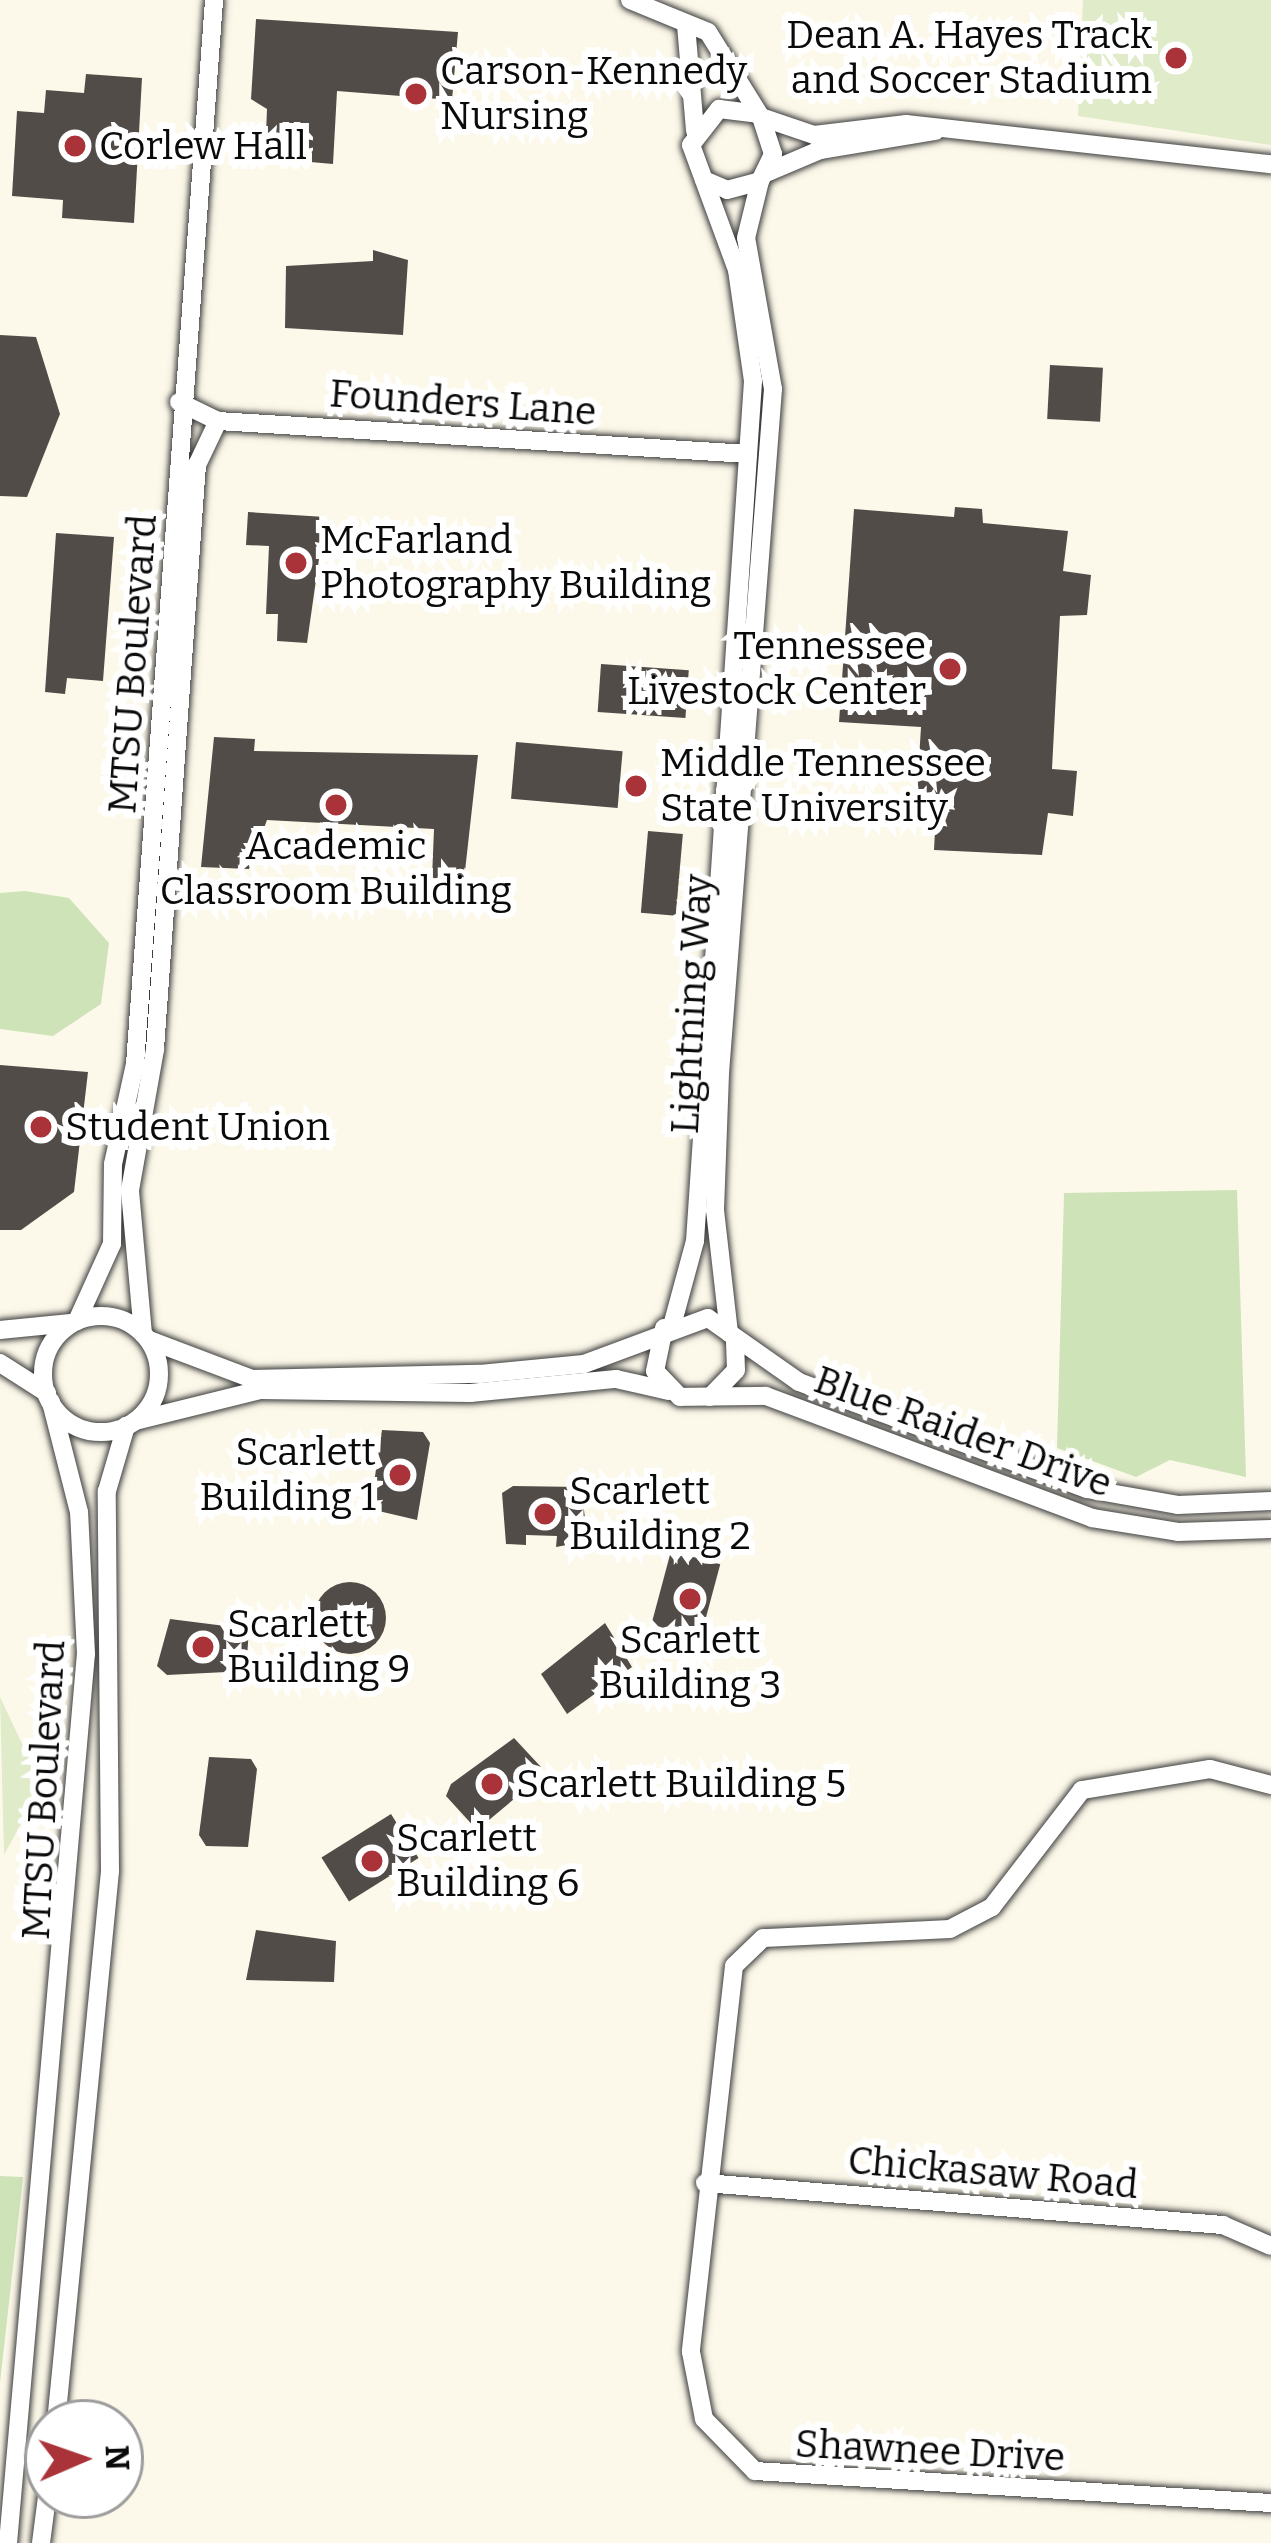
<!DOCTYPE html>
<style>
body{margin:0}
#map{position:relative;width:1271px;height:2543px;overflow:hidden;background:#fdf9ea;font-family:Bitter,serif}
div>[style]{position:absolute}
.green>*{inset:0;background:#cee3b8}
.pitch>*{inset:0;background:#dfebc9}
.building>*{inset:0;background:#524c48;transform-origin:0 0}
.round{border-radius:50%}
.roads{filter:drop-shadow(0 0 3px #3d3d3d) drop-shadow(0 0 3px #3d3d3d)}
.street>*{height:18px;margin:-9px;padding:0 9px;transform-origin:9px;border-radius:9px;background:#fff}
.street>.ring{margin:-9px;padding:0;box-sizing:content-box;background:none;border:18px solid #fff;border-radius:50%}
.dots>*{width:33px;height:33px;translate:-50% -50%;box-sizing:border-box;border:6px solid #fff;border-radius:50%}
span{translate:-50% -50%;white-space:nowrap;text-align:center;line-height:1.15;-webkit-text-stroke:12px #fff;paint-order:stroke}
.poi-label{font-size:39px;color:#0a0a0a}
.right{translate:-100% -50%;text-align:right}
.left{translate:0 -50%;text-align:left}
.street-label{font-size:39px;color:#0a0a0a}
.north{position:absolute;left:24px;top:2399px;width:120px;height:120px;box-sizing:border-box;background:#fff;border:3px solid #9d9d9d;border-radius:50%;rotate:88deg;font-size:33px;font-weight:700;line-height:48px;text-align:center;color:#0a0a0a}
.north::after{content:'';display:block;margin:auto;width:42px;height:54px;background:#aa3339;clip-path:polygon(50% 0,100% 100%,50% 72%,0 100%)}
</style>
<div id="map">
<div class="green">
<div style="clip-path:polygon(25px 891px,69px 898px,109px 943px,101px 1004px,53px 1036px,0 1029px,0 893px)"></div>
<div style="clip-path:polygon(1237px 1190px,1246px 1477px,1170px 1460px,1136px 1477px,1057px 1448px,1064px 1193px)"></div>
<div style="clip-path:polygon(0 2176px,23px 2177px,0 2383px)"></div>
</div>
<div class="pitch">
<div style="clip-path:polygon(1083px 0,1271px 0,1271px 145px,1078px 116px)"></div>
<div style="clip-path:polygon(0 1697px,33px 1767px,34px 1800px,4px 1855px)"></div>
</div>
<div class="building">
<div style="clip-path:polygon(256px 19px,458px 32px,452px 100px,337px 91px,333px 164px,265px 158px,267px 109px,251px 99px)"></div>
<div style="clip-path:polygon(86px 74px,142px 78px,134px 223px,62px 218px,63px 200px,12px 196px,17px 111px,44px 113px,46px 90px,84px 93px)"></div>
<div style="clip-path:polygon(373px 250px,408px 260px,403px 335px,285px 328px,286px 266px,373px 261px)"></div>
<div style="clip-path:polygon(0 335px,36px 337px,60px 414px,27px 497px,0 496px)"></div>
<div style="left:1050px;top:365px;width:53px;height:54px;rotate:3deg"></div>
<div style="clip-path:polygon(955px 507px,982px 509px,983px 523px,1068px 531px,1063px 571px,1091px 575px,1087px 615px,1060px 616px,1052px 769px,1077px 771px,1073px 816px,1048px 813px,1042px 855px,934px 850px,936px 811px,916px 808px,921px 727px,839px 722px,854px 509px,954px 517px)"></div>
<div style="clip-path:polygon(248px 512px,325px 517px,307px 643px,277px 641px,278px 614px,266px 614px,269px 546px,246px 545px)"></div>
<div style="clip-path:polygon(56px 533px,114px 537px,103px 681px,67px 678px,65px 694px,45px 692px)"></div>
<div style="left:601px;top:664px;width:88px;height:48px;rotate:4deg"></div>
<div style="clip-path:polygon(214px 737px,255px 739px,254px 751px,478px 755px,464px 880px,432px 878px,434px 829px,267px 820px,249px 869px,201px 867px)"></div>
<div style="left:516px;top:742px;width:107px;height:57px;rotate:5deg"></div>
<div style="left:648px;top:831px;width:35px;height:82px;rotate:5deg"></div>
<div style="clip-path:polygon(0 1065px,88px 1072px,74px 1192px,21px 1230px,0 1230px)"></div>
<div style="clip-path:polygon(382px 1430px,423px 1432px,430px 1443px,417px 1520px,370px 1509px)"></div>
<div style="clip-path:polygon(513px 1486px,581px 1487px,588px 1541px,556px 1547px,557px 1536px,526px 1535px,526px 1545px,506px 1544px,502px 1493px)"></div>
<div style="left:671px;top:1551px;width:51px;height:84px;rotate:15deg"></div>
<div class="round" style="left:314px;top:1582px;width:72px;height:72px"></div>
<div style="clip-path:polygon(170px 1619px,249px 1629px,246px 1671px,167px 1675px,157px 1666px)"></div>
<div style="clip-path:polygon(605px 1623px,632px 1667px,567px 1714px,541px 1674px)"></div>
<div style="clip-path:polygon(514px 1738px,541px 1767px,538px 1779px,477px 1830px,446px 1796px,451px 1784px)"></div>
<div style="clip-path:polygon(209px 1757px,251px 1759px,257px 1769px,248px 1847px,206px 1846px,199px 1835px)"></div>
<div style="left:391px;top:1814px;width:52px;height:82px;rotate:58deg"></div>
<div style="clip-path:polygon(256px 1930px,336px 1941px,334px 1982px,246px 1980px)"></div>
</div>
<div class="roads">
<div class="street">
<div style="left:630px;top:0;width:84px;rotate:22.3deg"></div>
<div style="left:708px;top:32px;width:100px;rotate:58.1deg"></div>
<div style="left:761px;top:117px;width:56px;rotate:18.8deg"></div>
<div style="left:814px;top:135px;width:93px;rotate:-6.8deg"></div>
<div style="left:906px;top:124px;width:367px;rotate:6.3deg"></div>
<div style="left:686px;top:25px;width:106px;rotate:85.1deg"></div>
<div style="left:766px;top:173px;width:59px;rotate:-23.1deg"></div>
<div style="left:820px;top:150px;width:117px;rotate:-9.4deg"></div>
<div style="left:704px;top:180px;width:25px;rotate:23deg"></div>
<div style="left:727px;top:190px;width:34px;rotate:-15deg"></div>
<div style="left:760px;top:181px;width:30px;rotate:-64deg"></div>
<div style="left:773px;top:154px;width:39px;rotate:-108deg"></div>
<div style="left:179px;top:402px;width:43px;rotate:26deg"></div>
<div style="left:218px;top:421px;width:531px;rotate:3.56deg"></div>
<div class="ring" style="left:43px;top:1316px;width:98px;height:98px"></div>
<div style="left:77px;top:1321px;width:85px;rotate:-65.6deg"></div>
<div style="left:112px;top:1244px;width:80px;rotate:-89.3deg"></div>
<div style="left:113px;top:1164px;width:102px;rotate:-77.6deg"></div>
<div style="left:135px;top:1064px;width:1067px;rotate:-85.75deg"></div>
<div style="left:673px;top:1322px;width:84px;rotate:-74.8deg"></div>
<div style="left:695px;top:1241px;width:862px;rotate:-86.14deg"></div>
<div style="left:753px;top:381px;width:112px;rotate:-98.2deg"></div>
<div style="left:737px;top:270px;width:133px;rotate:-110.2deg"></div>
<div style="left:691px;top:145px;width:46px;rotate:-52.1deg"></div>
<div style="left:719px;top:109px;width:39px;rotate:7deg"></div>
<div style="left:664px;top:1328px;width:44px;rotate:101.8deg"></div>
<div style="left:655px;top:1371px;width:36px;rotate:46deg"></div>
<div style="left:680px;top:1397px;width:86px;rotate:-0.7deg"></div>
<div style="left:766px;top:1396px;width:348px;rotate:20.5deg"></div>
<div style="left:1092px;top:1518px;width:87px;rotate:9.2deg"></div>
<div style="left:1178px;top:1532px;width:93px;rotate:-1.8deg"></div>
<div style="left:0;top:1330px;width:71px;rotate:-5.6deg"></div>
<div style="left:729px;top:1333px;width:124px;rotate:-96.5deg"></div>
<div style="left:715px;top:1210px;width:137px;rotate:-87.9deg"></div>
<div style="left:720px;top:1073px;width:686px;rotate:-85.57deg"></div>
<div style="left:773px;top:389px;width:153px;rotate:-100.1deg"></div>
<div style="left:746px;top:238px;width:59px;rotate:-76.2deg"></div>
<div style="left:143px;top:1334px;width:145px;rotate:-95.2deg"></div>
<div style="left:130px;top:1190px;width:143px;rotate:-79.9deg"></div>
<div style="left:155px;top:1049px;width:586px;rotate:-85.89deg"></div>
<div style="left:197px;top:465px;width:49px;rotate:-64.5deg"></div>
<div style="left:149px;top:1340px;width:110px;rotate:20.7deg"></div>
<div style="left:252px;top:1379px;width:228px;rotate:-1.3deg"></div>
<div style="left:480px;top:1374px;width:104px;rotate:-5.5deg"></div>
<div style="left:584px;top:1364px;width:132px;rotate:-20.4deg"></div>
<div style="left:708px;top:1318px;width:111px;rotate:35.1deg"></div>
<div style="left:799px;top:1382px;width:307px;rotate:20.4deg"></div>
<div style="left:1087px;top:1489px;width:92px;rotate:10deg"></div>
<div style="left:1178px;top:1505px;width:93px;rotate:-2.5deg"></div>
<div style="left:0;top:1363px;width:56px;rotate:32.6deg"></div>
<div style="left:710px;top:1397px;width:37px;rotate:-46deg"></div>
<div style="left:736px;top:1370px;width:32px;rotate:-92deg"></div>
<div style="left:135px;top:1421px;width:129px;rotate:-13.9deg"></div>
<div style="left:260px;top:1390px;width:210px;rotate:0.8deg"></div>
<div style="left:470px;top:1393px;width:147px;rotate:-5.5deg"></div>
<div style="left:616px;top:1379px;width:54px;rotate:12.8deg"></div>
<div style="left:1271px;top:1785px;width:63px;rotate:-165.3deg"></div>
<div style="left:1210px;top:1769px;width:130px;rotate:170.7deg"></div>
<div style="left:1082px;top:1790px;width:148px;rotate:127.6deg"></div>
<div style="left:992px;top:1907px;width:47px;rotate:152.4deg"></div>
<div style="left:950px;top:1929px;width:187px;rotate:177.2deg"></div>
<div style="left:763px;top:1938px;width:40px;rotate:136deg"></div>
<div style="left:734px;top:1966px;width:388px;rotate:96.4deg"></div>
<div style="left:691px;top:2352px;width:68px;rotate:79deg"></div>
<div style="left:704px;top:2419px;width:73px;rotate:45.6deg"></div>
<div style="left:755px;top:2471px;width:517px;rotate:3.55deg"></div>
<div style="left:705px;top:2183px;width:520px;rotate:4.64deg"></div>
<div style="left:1223px;top:2225px;width:52px;rotate:23.6deg"></div>
<div style="left:56px;top:2423px;width:555px;rotate:-84.41deg"></div>
<div style="left:110px;top:1871px;width:380px;rotate:-90.5deg"></div>
<div style="left:107px;top:1491px;width:68px;rotate:-73.7deg"></div>
<div style="left:8px;top:2543px;width:892px;rotate:-84.99deg"></div>
<div style="left:86px;top:1654px;width:142px;rotate:-92.8deg"></div>
<div style="left:79px;top:1512px;width:114px;rotate:-104.3deg"></div>
<div style="left:41px;top:2543px;width:54px;rotate:-82.6deg"></div>
</div>
</div>
<div class="dots">
<div style="left:1176px;top:58px;background:#aa3339"></div>
<div style="left:416px;top:94px;background:#aa3339"></div>
<div style="left:75px;top:146px;background:#aa3339"></div>
<div style="left:296px;top:563px;background:#aa3339"></div>
<div style="left:950px;top:669px;background:#aa3339"></div>
<div style="left:636px;top:786px;background:#aa3339"></div>
<div style="left:336px;top:805px;background:#aa3339"></div>
<div style="left:41px;top:1127px;background:#aa3339"></div>
<div style="left:400px;top:1475px;background:#aa3339"></div>
<div style="left:545px;top:1514px;background:#aa3339"></div>
<div style="left:690px;top:1599px;background:#aa3339"></div>
<div style="left:203px;top:1647px;background:#aa3339"></div>
<div style="left:492px;top:1784px;background:#aa3339"></div>
<div style="left:372px;top:1861px;background:#aa3339"></div>
</div>
<div class="poi-label">
<span class="right" style="left:1152px;top:58px">Dean A. Hayes Track<br>and Soccer Stadium</span>
<span class="left" style="left:440px;top:94px">Carson-Kennedy<br>Nursing</span>
<span class="left" style="left:99px;top:146px">Corlew Hall</span>
<span class="left" style="left:320px;top:563px">McFarland<br>Photography Building</span>
<span class="right" style="left:926px;top:669px">Tennessee<br>Livestock Center</span>
<span class="left" style="left:660px;top:786px">Middle Tennessee<br>State University</span>
<span style="left:336px;top:869px">Academic<br>Classroom Building</span>
<span class="left" style="left:65px;top:1127px">Student Union</span>
<span class="right" style="left:376px;top:1475px">Scarlett<br>Building 1</span>
<span class="left" style="left:569px;top:1514px">Scarlett<br>Building 2</span>
<span class="left" style="left:227px;top:1647px">Scarlett<br>Building 9</span>
<span style="left:690px;top:1663px">Scarlett<br>Building 3</span>
<span class="left" style="left:516px;top:1784px">Scarlett Building 5</span>
<span class="left" style="left:396px;top:1861px">Scarlett<br>Building 6</span>
</div>
<div class="street-label">
<span style="left:463px;top:403px;rotate:4deg">Founders Lane</span>
<span style="left:133px;top:664px;rotate:-86deg">MTSU Boulevard</span>
<span style="left:692px;top:1004px;rotate:-87deg">Lightning Way</span>
<span style="left:963px;top:1432px;rotate:20deg">Blue Raider Drive</span>
<span style="left:44px;top:1790px;rotate:-87deg">MTSU Boulevard</span>
<span style="left:993px;top:2173px;rotate:5deg">Chickasaw Road</span>
<span style="left:930px;top:2451px;rotate:3deg">Shawnee Drive</span>
</div>
<div class="north">N</div>
</div>
